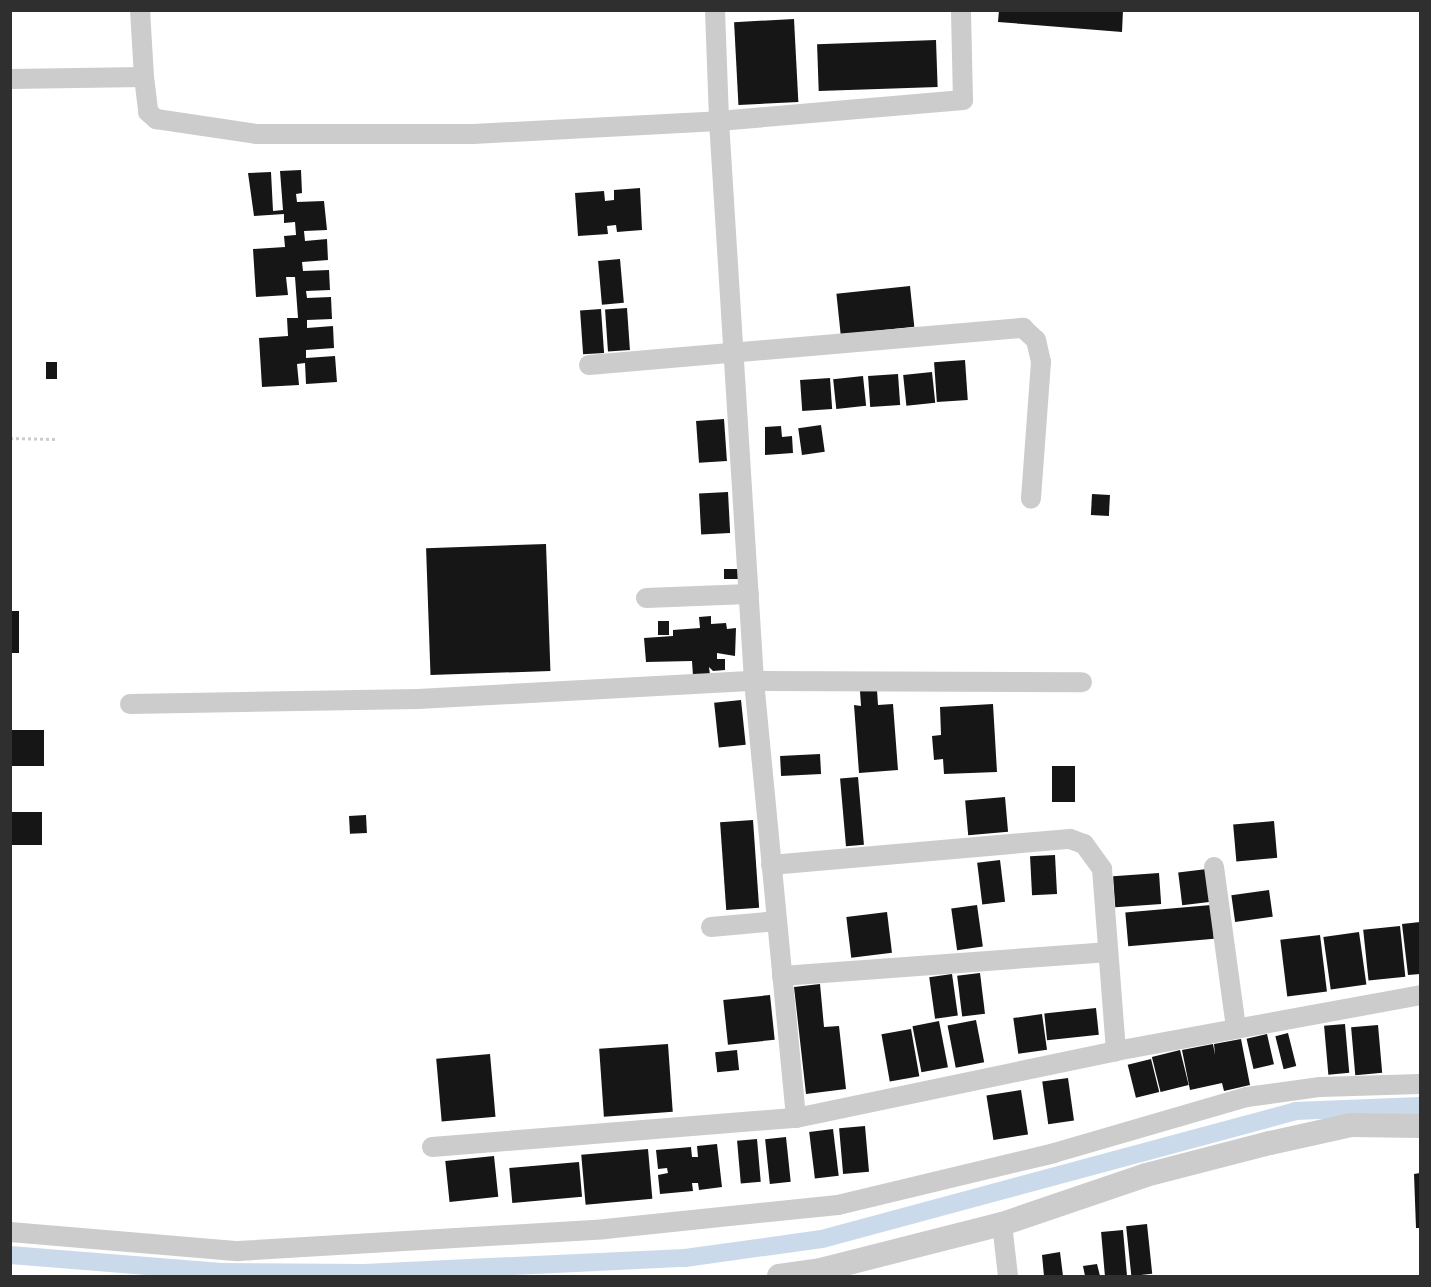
<!DOCTYPE html>
<style>
body{margin:0}
#map{position:relative;width:1431px;height:1287px;overflow:hidden;background:#fff;font-family:"PT Sans Narrow",sans-serif}
div>[style]{position:absolute}
.canal>*{height:18px;margin:-9px;padding:0 9px;transform-origin:9px;border-radius:9px;background:#cbdaea}
.building>*{inset:0;background:#161616;transform-origin:0 0}
.path>*{height:3px;margin-top:-1.5px;transform-origin:0;background:repeating-linear-gradient(90deg,#ccc 0 3px,transparent 0 6px)}
.minor>*{height:20px;margin:-10px;padding:0 10px;transform-origin:10px;border-radius:10px;background:#ccc}
.tertiary>*{height:24px;margin:-12px;padding:0 12px;transform-origin:12px;border-radius:12px;background:#ccc}
span{translate:-50% -50%;white-space:nowrap;text-align:center;line-height:1.15;-webkit-text-stroke:6px #fff;paint-order:stroke}
.frame{position:absolute;inset:0;border:12px solid #2f2f2f;pointer-events:none}
</style>
<div id="map">
<div class="canal">
<div style="left:10px;top:1255px;width:212px;rotate:4.6deg"></div>
<div style="left:221px;top:1272px;width:143px;rotate:0.4deg"></div>
<div style="left:364px;top:1273px;width:321px;rotate:-2.7deg"></div>
<div style="left:685px;top:1258px;width:138px;rotate:-7.9deg"></div>
<div style="left:822px;top:1239px;width:490px;rotate:-15.1deg"></div>
<div style="left:1295px;top:1111px;width:125px;rotate:-2.3deg"></div>
</div>
<div class="building">
<div style="clip-path:polygon(999px 10px,1123px 10px,1122px 32px,998px 22px)"></div>
<div style="left:794px;top:19px;width:83px;height:60px;rotate:87deg"></div>
<div style="left:936px;top:40px;width:47px;height:119px;rotate:88deg"></div>
<div style="clip-path:polygon(301px 170px,302px 193px,296px 194px,297px 202px,324px 201px,327px 230px,304px 231px,305px 241px,327px 239px,328px 260px,302px 262px,303px 271px,329px 270px,330px 290px,306px 291px,307px 298px,331px 297px,332px 319px,307px 320px,307px 328px,333px 326px,334px 348px,306px 350px,306px 358px,335px 356px,337px 382px,306px 384px,305px 363px,297px 364px,299px 385px,262px 387px,259px 338px,288px 336px,287px 318px,298px 318px,295px 277px,286px 277px,288px 295px,256px 297px,253px 249px,285px 247px,284px 236px,296px 235px,295px 222px,284px 223px,284px 214px,254px 216px,248px 173px,271px 172px,273px 211px,283px 210px,280px 171px)"></div>
<div style="clip-path:polygon(640px 188px,642px 230px,617px 232px,616px 225px,607px 226px,608px 234px,578px 236px,575px 193px,604px 191px,605px 201px,614px 200px,614px 190px)"></div>
<div style="left:620px;top:259px;width:44px;height:22px;rotate:85deg"></div>
<div style="left:910px;top:286px;width:41px;height:74px;rotate:84deg"></div>
<div style="left:627px;top:308px;width:42px;height:22px;rotate:86deg"></div>
<div style="left:601px;top:309px;width:44px;height:21px;rotate:86deg"></div>
<div style="left:965px;top:360px;width:40px;height:31px;rotate:86deg"></div>
<div style="left:46px;top:362px;width:11px;height:17px"></div>
<div style="left:932px;top:372px;width:31px;height:29px;rotate:84deg"></div>
<div style="left:898px;top:374px;width:31px;height:30px;rotate:86deg"></div>
<div style="left:863px;top:376px;width:30px;height:30px;rotate:84deg"></div>
<div style="left:830px;top:378px;width:31px;height:30px;rotate:86deg"></div>
<div style="left:724px;top:419px;width:42px;height:28px;rotate:86deg"></div>
<div style="left:821px;top:425px;width:27px;height:23px;rotate:82deg"></div>
<div style="clip-path:polygon(781px 426px,782px 437px,792px 436px,793px 453px,765px 455px,765px 427px)"></div>
<div style="left:728px;top:492px;width:41px;height:29px;rotate:87deg"></div>
<div style="left:1092px;top:494px;width:18px;height:21px;rotate:3deg"></div>
<div style="left:546px;top:544px;width:127px;height:120px;rotate:88deg"></div>
<div style="left:738px;top:569px;width:10px;height:14px;rotate:90deg"></div>
<div style="left:10px;top:611px;width:9px;height:42px"></div>
<div style="clip-path:polygon(711px 616px,711px 624px,726px 623px,727px 629px,736px 628px,735px 656px,717px 653px,717px 659px,725px 659px,725px 670px,713px 671px,709px 667px,710px 675px,693px 676px,692px 661px,646px 662px,644px 638px,673px 636px,673px 630px,700px 628px,699px 617px)"></div>
<div style="left:658px;top:621px;width:11px;height:14px"></div>
<div style="clip-path:polygon(877px 690px,878px 705px,893px 704px,898px 770px,859px 773px,854px 705px,861px 706px,860px 691px)"></div>
<div style="left:741px;top:700px;width:45px;height:27px;rotate:84deg"></div>
<div style="clip-path:polygon(993px 704px,997px 772px,944px 774px,943px 759px,934px 760px,932px 736px,941px 735px,940px 707px)"></div>
<div style="left:10px;top:730px;width:34px;height:36px"></div>
<div style="left:820px;top:754px;width:20px;height:40px;rotate:87deg"></div>
<div style="left:1052px;top:766px;width:23px;height:36px"></div>
<div style="left:858px;top:777px;width:68px;height:18px;rotate:85deg"></div>
<div style="left:1005px;top:797px;width:35px;height:40px;rotate:85deg"></div>
<div style="left:10px;top:812px;width:32px;height:33px"></div>
<div style="left:366px;top:815px;width:18px;height:17px;rotate:87deg"></div>
<div style="left:753px;top:820px;width:88px;height:33px;rotate:86deg"></div>
<div style="left:1274px;top:821px;width:37px;height:41px;rotate:85deg"></div>
<div style="left:1055px;top:855px;width:39px;height:25px;rotate:87deg"></div>
<div style="left:1000px;top:860px;width:42px;height:23px;rotate:83deg"></div>
<div style="left:1207px;top:869px;width:33px;height:29px;rotate:83deg"></div>
<div style="left:1159px;top:873px;width:31px;height:46px;rotate:86deg"></div>
<div style="left:1269px;top:890px;width:27px;height:38px;rotate:82deg"></div>
<div style="left:977px;top:905px;width:42px;height:26px;rotate:82deg"></div>
<div style="left:1211px;top:905px;width:34px;height:86px;rotate:85deg"></div>
<div style="left:887px;top:912px;width:41px;height:41px;rotate:83deg"></div>
<div style="clip-path:polygon(1420px 922px,1420px 974px,1408px 975px,1402px 924px)"></div>
<div style="left:1400px;top:926px;width:51px;height:37px;rotate:84deg"></div>
<div style="left:1359px;top:932px;width:53px;height:36px;rotate:82deg"></div>
<div style="left:1320px;top:935px;width:57px;height:40px;rotate:83deg"></div>
<div style="left:980px;top:973px;width:41px;height:23px;rotate:83deg"></div>
<div style="left:952px;top:974px;width:42px;height:23px;rotate:82deg"></div>
<div style="clip-path:polygon(820px 984px,824px 1027px,839px 1026px,846px 1089px,806px 1094px,794px 987px)"></div>
<div style="left:770px;top:995px;width:45px;height:47px;rotate:84deg"></div>
<div style="left:1096px;top:1008px;width:27px;height:52px;rotate:84deg"></div>
<div style="left:1042px;top:1014px;width:36px;height:29px;rotate:82deg"></div>
<div style="left:976px;top:1020px;width:43px;height:29px;rotate:79deg"></div>
<div style="left:939px;top:1021px;width:47px;height:27px;rotate:79deg"></div>
<div style="left:1345px;top:1024px;width:49px;height:21px;rotate:85deg"></div>
<div style="left:1378px;top:1025px;width:48px;height:27px;rotate:85deg"></div>
<div style="left:911px;top:1029px;width:48px;height:30px;rotate:80deg"></div>
<div style="left:1288px;top:1033px;width:34px;height:13px;rotate:76deg"></div>
<div style="left:1267px;top:1034px;width:31px;height:21px;rotate:77deg"></div>
<div style="clip-path:polygon(1241px 1039px,1250px 1085px,1224px 1091px,1222px 1083px,1190px 1090px,1182px 1050px,1213px 1044px,1215px 1055px,1214px 1044px)"></div>
<div style="left:668px;top:1044px;width:68px;height:69px;rotate:86deg"></div>
<div style="left:737px;top:1050px;width:20px;height:22px;rotate:84deg"></div>
<div style="left:1180px;top:1050px;width:36px;height:29px;rotate:76deg"></div>
<div style="left:490px;top:1054px;width:63px;height:54px;rotate:85deg"></div>
<div style="left:1151px;top:1059px;width:34px;height:24px;rotate:76deg"></div>
<div style="left:1068px;top:1078px;width:43px;height:26px;rotate:82deg"></div>
<div style="left:1021px;top:1090px;width:45px;height:35px;rotate:81deg"></div>
<div style="left:865px;top:1126px;width:46px;height:26px;rotate:85deg"></div>
<div style="left:833px;top:1129px;width:47px;height:24px;rotate:83deg"></div>
<div style="left:786px;top:1137px;width:45px;height:21px;rotate:84deg"></div>
<div style="left:757px;top:1139px;width:43px;height:20px;rotate:85deg"></div>
<div style="clip-path:polygon(717px 1144px,722px 1187px,699px 1190px,698px 1183px,692px 1183px,693px 1191px,660px 1194px,658px 1175px,668px 1173px,667px 1168px,658px 1169px,656px 1150px,691px 1147px,692px 1157px,698px 1157px,697px 1146px)"></div>
<div style="left:648px;top:1149px;width:50px;height:67px;rotate:85deg"></div>
<div style="left:494px;top:1156px;width:41px;height:49px;rotate:84deg"></div>
<div style="left:579px;top:1162px;width:35px;height:70px;rotate:85deg"></div>
<div style="clip-path:polygon(1420px 1173px,1420px 1228px,1416px 1228px,1414px 1174px)"></div>
<div style="left:1147px;top:1224px;width:50px;height:21px;rotate:84deg"></div>
<div style="left:1123px;top:1230px;width:46px;height:22px;rotate:85deg"></div>
<div style="clip-path:polygon(1060px 1252px,1063px 1276px,1044px 1276px,1042px 1255px)"></div>
<div style="clip-path:polygon(1097px 1264px,1100px 1276px,1085px 1276px,1083px 1266px)"></div>
</div>
<div class="path">
<div style="left:10px;top:438px;width:46px;rotate:1.2deg"></div>
</div>
<div class="minor">
<div style="left:715px;top:10px;width:111px;rotate:87.9deg"></div>
<div style="left:719px;top:121px;width:245px;rotate:-4.9deg"></div>
<div style="left:963px;top:100px;width:90px;rotate:-91.3deg"></div>
<div style="left:144px;top:77px;width:35px;rotate:83deg"></div>
<div style="left:148px;top:112px;width:11px;rotate:41deg"></div>
<div style="left:156px;top:119px;width:101px;rotate:8.5deg"></div>
<div style="left:256px;top:134px;width:217px"></div>
<div style="left:473px;top:134px;width:246px;rotate:-3deg"></div>
<div style="left:719px;top:121px;width:561px;rotate:86.42deg"></div>
<div style="left:754px;top:681px;width:328px;rotate:0.2deg"></div>
<div style="left:10px;top:79px;width:134px;rotate:-0.9deg"></div>
<div style="left:144px;top:77px;width:67px;rotate:-93.4deg"></div>
<div style="left:589px;top:365px;width:436px;rotate:-4.9deg"></div>
<div style="left:1023px;top:328px;width:18px;rotate:43deg"></div>
<div style="left:1036px;top:340px;width:23px;rotate:77deg"></div>
<div style="left:1041px;top:362px;width:137px;rotate:94.2deg"></div>
<div style="left:646px;top:598px;width:103px;rotate:-2.2deg"></div>
<div style="left:130px;top:704px;width:288px;rotate:-1deg"></div>
<div style="left:418px;top:699px;width:336px;rotate:-3.1deg"></div>
<div style="left:754px;top:681px;width:439px;rotate:84.5deg"></div>
<div style="left:796px;top:1118px;width:327px;rotate:-11.8deg"></div>
<div style="left:1116px;top:1051px;width:309px;rotate:-10.4deg"></div>
<div style="left:771px;top:865px;width:300px;rotate:-5deg"></div>
<div style="left:1070px;top:839px;width:15px;rotate:20deg"></div>
<div style="left:1084px;top:844px;width:31px;rotate:54deg"></div>
<div style="left:1102px;top:869px;width:183px;rotate:85.6deg"></div>
<div style="left:1214px;top:867px;width:162px;rotate:82.2deg"></div>
<div style="left:711px;top:927px;width:66px;rotate:-5.2deg"></div>
<div style="left:782px;top:976px;width:325px;rotate:-4.2deg"></div>
<div style="left:432px;top:1147px;width:365px;rotate:-4.6deg"></div>
<div style="left:1002px;top:1224px;width:52px;rotate:83.4deg"></div>
<div style="left:10px;top:1232px;width:229px;rotate:4.8deg"></div>
<div style="left:238px;top:1251px;width:368px;rotate:-3.4deg"></div>
<div style="left:605px;top:1229px;width:234px;rotate:-5.9deg"></div>
<div style="left:838px;top:1205px;width:222px;rotate:-13.5deg"></div>
<div style="left:1054px;top:1153px;width:201px;rotate:-16.2deg"></div>
<div style="left:1247px;top:1097px;width:74px;rotate:-7.8deg"></div>
<div style="left:1320px;top:1087px;width:100px;rotate:-1.7deg"></div>
</div>
<div class="tertiary">
<div style="left:779px;top:1276px;width:42px;rotate:-8.1deg"></div>
<div style="left:821px;top:1270px;width:187px;rotate:-14.3deg"></div>
<div style="left:1002px;top:1224px;width:152px;rotate:-18.8deg"></div>
<div style="left:1146px;top:1175px;width:128px;rotate:-14.5deg"></div>
<div style="left:1270px;top:1143px;width:83px;rotate:-12.5deg"></div>
<div style="left:1351px;top:1125px;width:69px;rotate:0.8deg"></div>
</div>
<div class="frame"></div>
</div>
